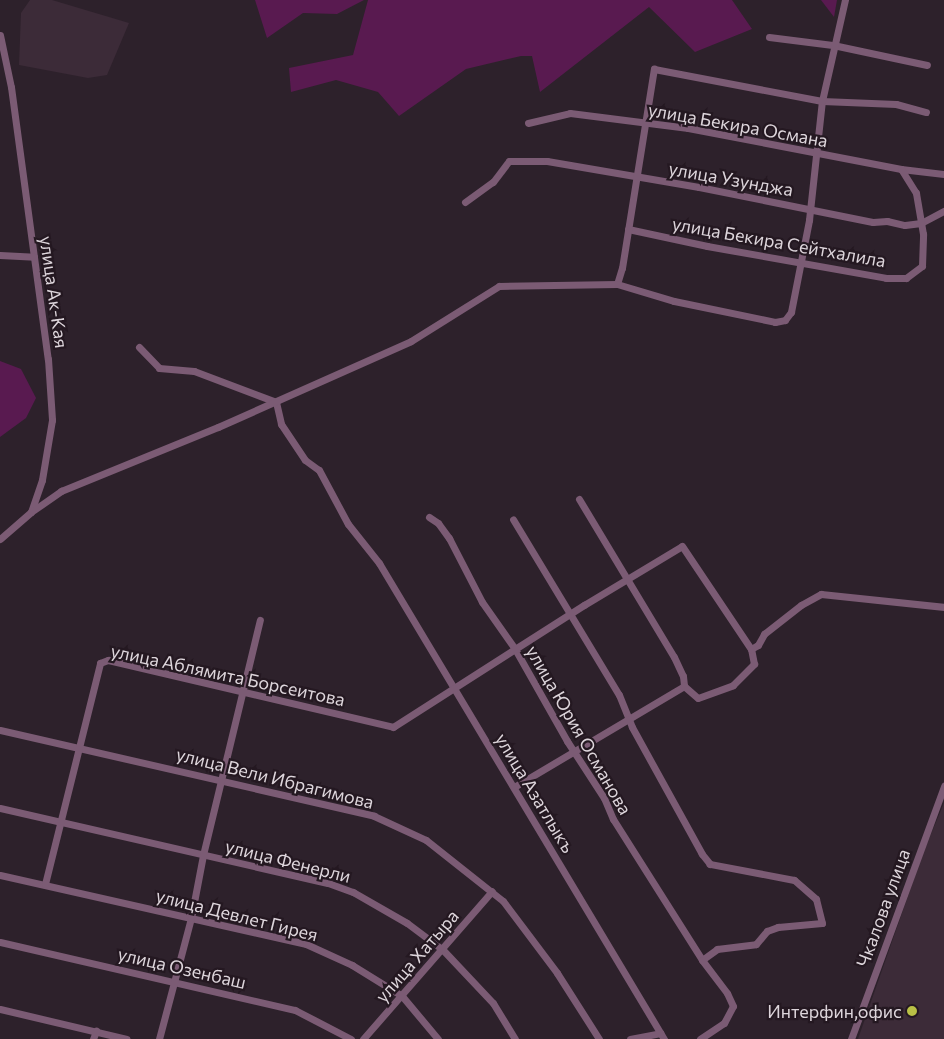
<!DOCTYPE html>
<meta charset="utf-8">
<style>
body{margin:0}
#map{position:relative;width:944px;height:1039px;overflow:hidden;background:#2d212b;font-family:Commissioner,sans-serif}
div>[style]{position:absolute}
.built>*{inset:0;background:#3c2b38}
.green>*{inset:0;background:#591a50}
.minor>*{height:7px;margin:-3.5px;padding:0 3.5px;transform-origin:3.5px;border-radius:3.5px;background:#7b5b74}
.dots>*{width:14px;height:14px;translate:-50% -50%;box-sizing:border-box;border:2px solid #241821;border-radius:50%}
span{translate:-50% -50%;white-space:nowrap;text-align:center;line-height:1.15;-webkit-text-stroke:4.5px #241821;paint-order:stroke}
.street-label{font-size:18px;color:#ddd5db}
.poi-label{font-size:18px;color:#ddd5db}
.right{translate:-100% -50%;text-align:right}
</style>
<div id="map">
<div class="built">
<div style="clip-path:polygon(30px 0,52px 0,129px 23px,107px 75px,88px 78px,19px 65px,21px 13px)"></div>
<div style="clip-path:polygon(944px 803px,944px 1039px,858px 1039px,923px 853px)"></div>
</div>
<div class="green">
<div style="clip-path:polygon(255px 0,364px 0,337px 14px,303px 13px,267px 38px)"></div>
<div style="clip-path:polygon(368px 0,732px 0,752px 29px,695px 52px,649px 7px,540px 92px,532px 56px,521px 56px,466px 69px,399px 116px,378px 92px,336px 80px,291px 92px,289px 68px,353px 55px)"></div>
<div style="clip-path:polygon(821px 0,837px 0,834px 17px)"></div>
<div style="clip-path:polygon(0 361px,21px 369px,36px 398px,26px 418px,0 437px)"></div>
</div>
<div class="minor">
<div style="left:0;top:35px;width:53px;rotate:78.1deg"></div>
<div style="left:11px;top:87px;width:275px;rotate:82.3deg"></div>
<div style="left:48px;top:359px;width:61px;rotate:86.2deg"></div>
<div style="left:52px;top:420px;width:61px;rotate:99.5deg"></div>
<div style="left:42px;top:480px;width:34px;rotate:109deg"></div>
<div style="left:31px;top:512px;width:41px;rotate:138.9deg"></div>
<div style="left:769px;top:37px;width:64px;rotate:7.1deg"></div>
<div style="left:833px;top:45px;width:96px;rotate:12deg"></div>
<div style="left:528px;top:123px;width:43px;rotate:-13.4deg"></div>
<div style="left:570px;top:113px;width:119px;rotate:7.2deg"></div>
<div style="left:688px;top:128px;width:217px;rotate:10.9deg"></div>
<div style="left:901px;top:169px;width:43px;rotate:6.6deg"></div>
<div style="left:465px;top:202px;width:34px;rotate:-36deg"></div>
<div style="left:493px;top:182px;width:26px;rotate:-53deg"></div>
<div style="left:509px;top:161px;width:38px"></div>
<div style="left:547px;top:161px;width:154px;rotate:9.7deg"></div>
<div style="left:699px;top:187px;width:177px;rotate:11.4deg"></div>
<div style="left:873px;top:222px;width:14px;rotate:-4deg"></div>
<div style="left:887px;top:221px;width:18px;rotate:13deg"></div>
<div style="left:905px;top:225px;width:16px;rotate:-7deg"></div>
<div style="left:921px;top:223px;width:26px;rotate:-28deg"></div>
<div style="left:628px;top:229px;width:81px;rotate:12.1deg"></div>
<div style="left:707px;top:246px;width:182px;rotate:10.1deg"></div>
<div style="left:886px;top:278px;width:20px"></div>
<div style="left:906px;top:278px;width:20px;rotate:-37deg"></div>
<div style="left:922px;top:266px;width:32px;rotate:-88deg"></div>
<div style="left:923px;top:234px;width:42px;rotate:-99.7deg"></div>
<div style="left:916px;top:193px;width:28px;rotate:-122deg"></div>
<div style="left:0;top:255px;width:34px;rotate:3deg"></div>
<div style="left:617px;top:284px;width:17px;rotate:-73deg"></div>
<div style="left:622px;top:268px;width:202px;rotate:-80.9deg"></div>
<div style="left:654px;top:69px;width:171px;rotate:10.8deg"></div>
<div style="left:822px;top:101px;width:74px;rotate:2.3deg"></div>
<div style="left:896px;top:104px;width:31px;rotate:15deg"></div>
<div style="left:139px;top:347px;width:29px;rotate:46deg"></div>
<div style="left:159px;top:368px;width:35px;rotate:5deg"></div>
<div style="left:194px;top:371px;width:88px;rotate:20.7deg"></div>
<div style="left:276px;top:402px;width:23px;rotate:77deg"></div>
<div style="left:281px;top:424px;width:43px;rotate:56.3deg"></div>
<div style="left:305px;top:460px;width:17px;rotate:36deg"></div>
<div style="left:319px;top:470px;width:61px;rotate:61.8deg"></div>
<div style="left:348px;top:524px;width:50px;rotate:51.5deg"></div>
<div style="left:379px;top:563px;width:555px;rotate:59.09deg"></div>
<div style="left:579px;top:499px;width:184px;rotate:59deg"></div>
<div style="left:674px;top:657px;width:21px;rotate:65deg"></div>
<div style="left:683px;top:676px;width:10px;rotate:84deg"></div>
<div style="left:31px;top:512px;width:37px;rotate:-35deg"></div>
<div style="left:61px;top:491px;width:170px;rotate:-22.2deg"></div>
<div style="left:218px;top:427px;width:211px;rotate:-24deg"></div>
<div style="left:411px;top:341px;width:104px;rotate:-32deg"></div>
<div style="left:499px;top:286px;width:118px;rotate:-1deg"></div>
<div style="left:617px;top:284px;width:59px;rotate:16.6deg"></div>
<div style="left:674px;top:301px;width:103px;rotate:11.7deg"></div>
<div style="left:775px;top:322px;width:10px;rotate:-11deg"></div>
<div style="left:785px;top:320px;width:10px;rotate:-53deg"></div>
<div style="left:791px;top:312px;width:94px;rotate:-78.9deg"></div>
<div style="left:809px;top:220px;width:120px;rotate:-83.8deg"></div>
<div style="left:822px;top:101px;width:104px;rotate:-77.2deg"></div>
<div style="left:429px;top:517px;width:11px;rotate:34deg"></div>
<div style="left:438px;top:523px;width:19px;rotate:54deg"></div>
<div style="left:449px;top:538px;width:72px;rotate:62.7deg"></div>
<div style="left:482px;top:602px;width:57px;rotate:54.9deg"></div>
<div style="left:515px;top:649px;width:106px;rotate:60.5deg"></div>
<div style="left:567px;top:741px;width:68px;rotate:57deg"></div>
<div style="left:604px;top:798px;width:23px;rotate:67deg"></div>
<div style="left:613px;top:819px;width:167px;rotate:57.7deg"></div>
<div style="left:702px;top:960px;width:19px;rotate:-36deg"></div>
<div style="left:717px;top:949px;width:39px;rotate:-7deg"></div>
<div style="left:756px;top:944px;width:17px;rotate:-50deg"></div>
<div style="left:767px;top:931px;width:12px;rotate:-20deg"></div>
<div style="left:778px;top:927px;width:44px;rotate:-5.2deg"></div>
<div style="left:822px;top:923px;width:25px;rotate:-104deg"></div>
<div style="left:816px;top:899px;width:29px;rotate:-139deg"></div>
<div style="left:794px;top:880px;width:86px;rotate:-169.2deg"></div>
<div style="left:710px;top:864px;width:13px;rotate:-129deg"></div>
<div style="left:702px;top:854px;width:145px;rotate:-118.9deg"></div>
<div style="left:632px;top:727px;width:35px;rotate:-112deg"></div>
<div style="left:619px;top:695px;width:205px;rotate:-121.1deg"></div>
<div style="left:0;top:730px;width:384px;rotate:12.9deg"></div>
<div style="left:374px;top:816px;width:57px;rotate:24.8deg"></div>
<div style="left:426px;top:840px;width:98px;rotate:38.4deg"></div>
<div style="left:503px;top:901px;width:90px;rotate:53.1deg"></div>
<div style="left:557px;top:973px;width:78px;rotate:57.5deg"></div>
<div style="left:514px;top:787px;width:198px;rotate:-30.7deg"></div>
<div style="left:684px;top:686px;width:18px;rotate:41deg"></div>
<div style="left:698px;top:698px;width:37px;rotate:-20deg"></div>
<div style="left:733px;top:685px;width:30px;rotate:-45deg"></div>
<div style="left:754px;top:664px;width:15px;rotate:-101deg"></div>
<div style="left:0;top:808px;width:336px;rotate:12.9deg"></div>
<div style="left:328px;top:883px;width:27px;rotate:20deg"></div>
<div style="left:353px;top:892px;width:62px;rotate:29.9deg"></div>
<div style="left:407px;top:923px;width:45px;rotate:36.9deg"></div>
<div style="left:443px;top:950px;width:73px;rotate:46.7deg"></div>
<div style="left:493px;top:1003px;width:42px;rotate:58.6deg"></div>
<div style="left:0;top:875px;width:314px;rotate:12.7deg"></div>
<div style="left:306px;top:944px;width:51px;rotate:24.5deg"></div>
<div style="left:352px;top:965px;width:59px;rotate:31.8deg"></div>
<div style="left:402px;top:996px;width:56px;rotate:50.1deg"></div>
<div style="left:45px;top:884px;width:228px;rotate:-76deg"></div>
<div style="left:100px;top:663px;width:9px;rotate:-21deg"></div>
<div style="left:108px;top:660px;width:293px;rotate:13.2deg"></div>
<div style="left:393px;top:727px;width:227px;rotate:-32.6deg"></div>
<div style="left:584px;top:605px;width:114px;rotate:-31deg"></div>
<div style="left:682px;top:546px;width:124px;rotate:56.2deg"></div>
<div style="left:751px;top:649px;width:8px;rotate:-30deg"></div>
<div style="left:758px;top:645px;width:13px;rotate:-61deg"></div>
<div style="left:764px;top:634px;width:47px;rotate:-38.1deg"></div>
<div style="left:801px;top:605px;width:23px;rotate:-29deg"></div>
<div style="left:821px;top:594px;width:124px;rotate:6deg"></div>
<div style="left:0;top:942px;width:303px;rotate:13deg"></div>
<div style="left:295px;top:1010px;width:63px;rotate:27.4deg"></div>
<div style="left:0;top:1009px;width:130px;rotate:13.3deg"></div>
<div style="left:93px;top:1039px;width:9px;rotate:-69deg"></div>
<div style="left:159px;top:1039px;width:125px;rotate:-75.2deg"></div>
<div style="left:191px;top:918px;width:64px;rotate:-79.2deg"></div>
<div style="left:203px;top:855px;width:242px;rotate:-76.4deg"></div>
<div style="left:363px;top:1039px;width:196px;rotate:-48.9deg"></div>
<div style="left:630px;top:1039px;width:31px;rotate:-11deg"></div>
<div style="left:700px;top:1039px;width:29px;rotate:-34deg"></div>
<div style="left:724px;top:1023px;width:19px;rotate:-62deg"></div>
<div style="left:733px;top:1006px;width:14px;rotate:-115deg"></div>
<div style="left:727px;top:993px;width:41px;rotate:-127.1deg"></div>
<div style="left:851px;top:1039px;width:270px;rotate:-69.8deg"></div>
</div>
<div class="dots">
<div style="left:912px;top:1011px;background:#b9c046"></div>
</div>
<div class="street-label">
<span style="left:738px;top:125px;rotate:10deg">улица Бекира Османа</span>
<span style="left:731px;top:179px;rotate:10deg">улица Узунджа</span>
<span style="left:779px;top:242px;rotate:10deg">улица Бекира Сейтхалила</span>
<span style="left:54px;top:292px;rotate:82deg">улица Ак-Кая</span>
<span style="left:228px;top:675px;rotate:12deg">улица Аблямита Борсеитова</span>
<span style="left:579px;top:730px;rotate:60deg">улица Юрия Османова</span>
<span style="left:275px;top:778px;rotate:14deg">улица Вели Ибрагимова</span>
<span style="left:535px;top:793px;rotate:59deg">улица Азатлыкъ</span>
<span style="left:288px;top:861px;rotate:14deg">улица Фенерли</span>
<span style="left:883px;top:908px;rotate:-70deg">Чкалова улица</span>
<span style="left:237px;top:915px;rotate:14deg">улица Девлет Гирея</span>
<span style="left:417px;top:956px;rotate:-49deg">улица Хатыра</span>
<span style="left:182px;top:968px;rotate:13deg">улица Озенбаш</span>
</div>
<div class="poi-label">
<span class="right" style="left:902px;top:1011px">Интерфин,офис</span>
</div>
</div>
